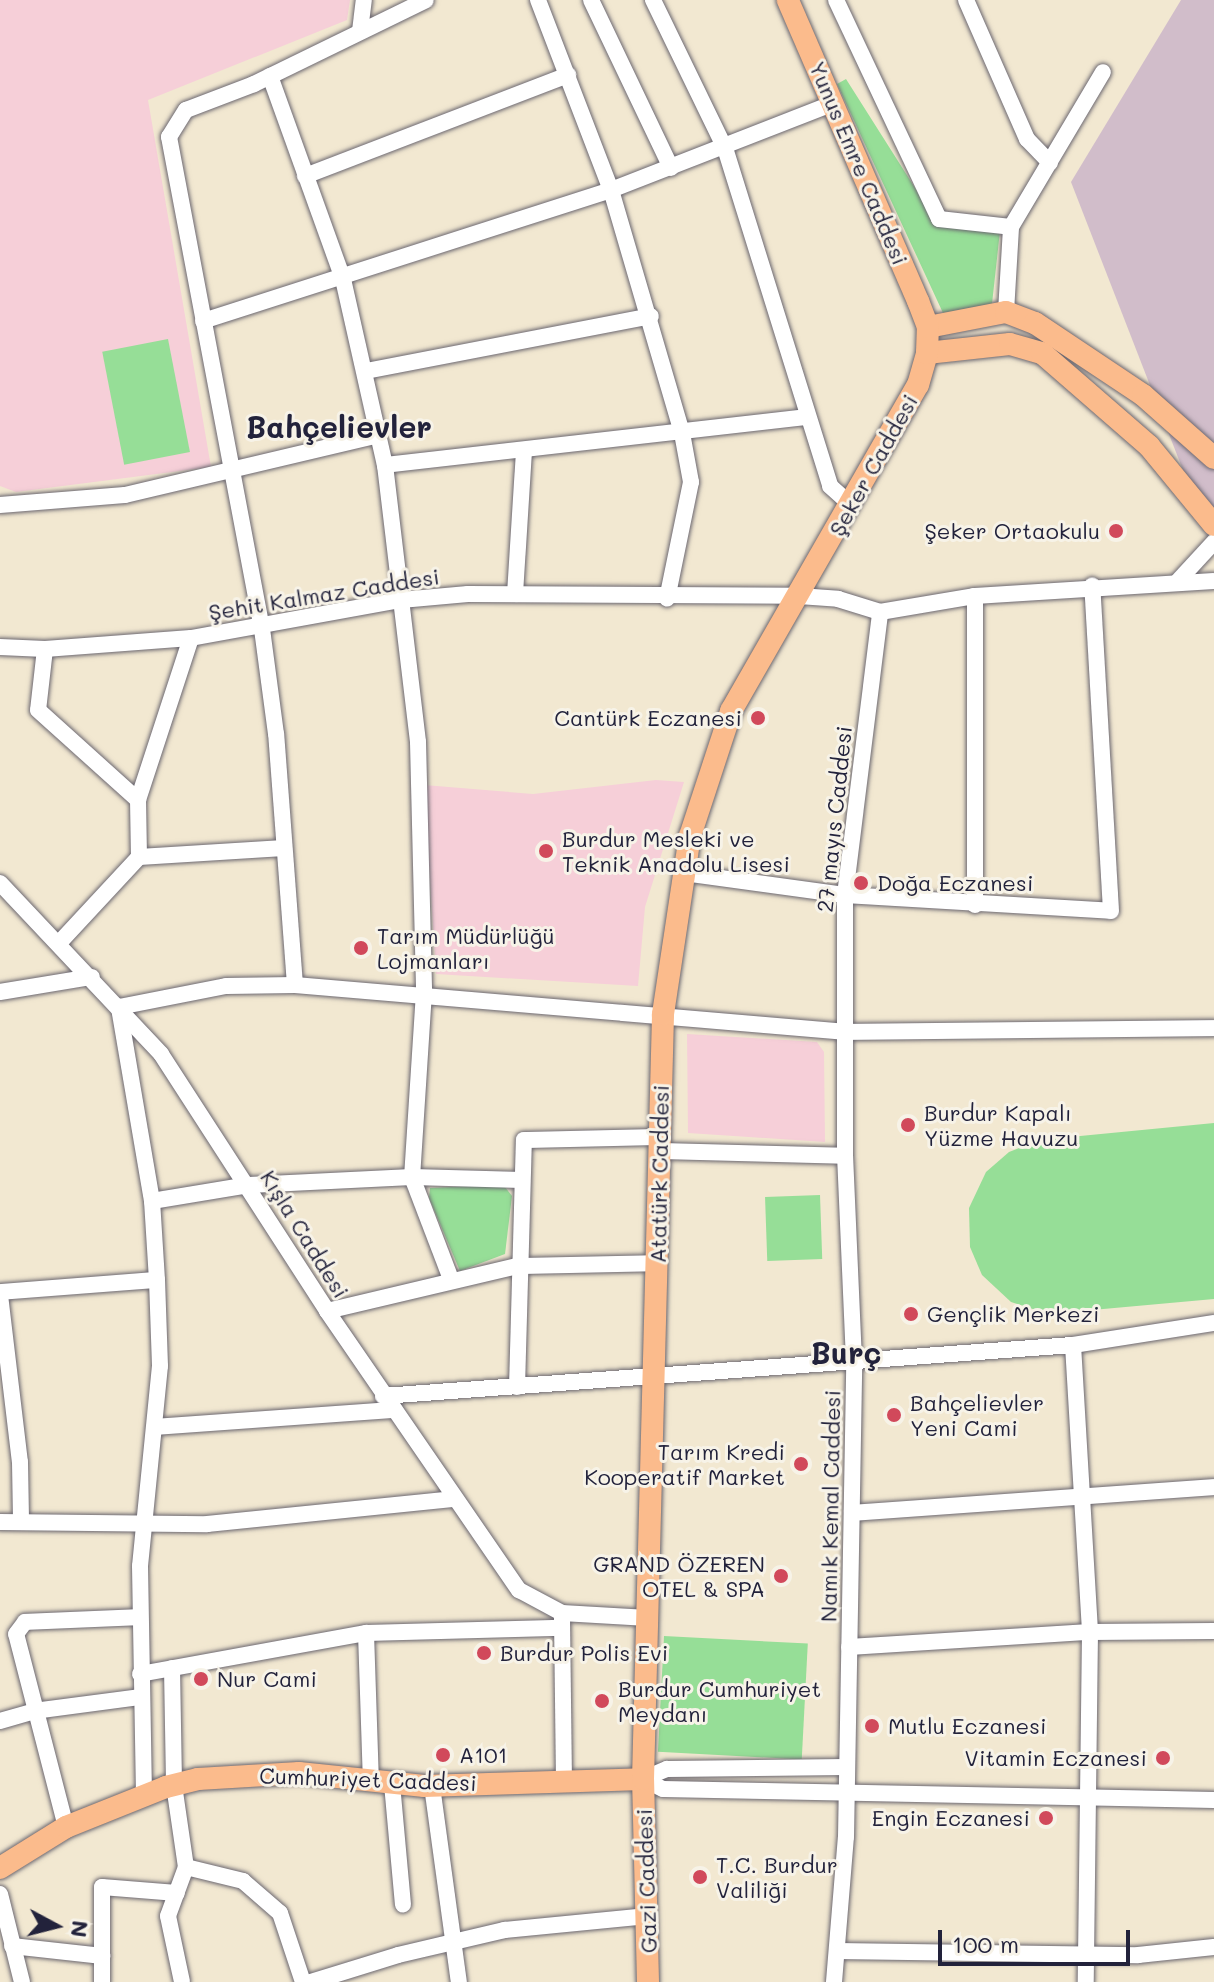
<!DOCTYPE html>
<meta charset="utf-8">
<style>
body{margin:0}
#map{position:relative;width:1214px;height:1982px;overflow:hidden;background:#f2e8d1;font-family:Mali,sans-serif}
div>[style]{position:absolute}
.built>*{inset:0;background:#f6cfd8}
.industrial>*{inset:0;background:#d1bdca}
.green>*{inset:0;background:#96de97;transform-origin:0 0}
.roads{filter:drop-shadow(0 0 2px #6b6770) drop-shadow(0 0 2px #6b6770)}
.minor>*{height:16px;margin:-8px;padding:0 8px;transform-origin:8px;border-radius:8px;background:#fff}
.major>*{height:22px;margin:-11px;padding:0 11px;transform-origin:11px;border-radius:11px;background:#fbbb8c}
.dots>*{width:22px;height:22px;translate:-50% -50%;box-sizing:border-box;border:4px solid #f7f3e8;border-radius:50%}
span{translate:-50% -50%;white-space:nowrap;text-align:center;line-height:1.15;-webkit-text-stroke:6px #f7f3e8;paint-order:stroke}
.street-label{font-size:22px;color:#22223b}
.poi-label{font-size:22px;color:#22223b}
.right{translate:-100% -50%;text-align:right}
.left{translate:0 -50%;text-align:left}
.district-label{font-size:30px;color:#22223b;font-weight:700}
.north{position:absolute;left:16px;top:1886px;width:80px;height:80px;-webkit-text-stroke:6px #f7f3e8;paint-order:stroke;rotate:97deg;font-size:22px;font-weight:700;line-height:32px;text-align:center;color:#22223b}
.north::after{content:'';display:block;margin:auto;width:28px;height:36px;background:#22223b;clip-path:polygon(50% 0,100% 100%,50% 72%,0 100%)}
.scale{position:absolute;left:938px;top:1930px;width:192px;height:36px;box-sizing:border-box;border:4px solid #22223b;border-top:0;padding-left:10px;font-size:24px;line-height:28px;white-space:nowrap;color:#22223b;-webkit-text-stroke:6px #f7f3e8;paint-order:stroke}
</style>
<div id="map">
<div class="built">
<div style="clip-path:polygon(0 0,350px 0,347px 20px,148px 100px,211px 467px,16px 492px,0 486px)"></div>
<div style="clip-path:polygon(656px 780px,684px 782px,645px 907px,638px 986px,436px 974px,424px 785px,533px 794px)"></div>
<div style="clip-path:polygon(687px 1034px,817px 1042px,824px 1052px,825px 1142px,688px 1133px)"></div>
</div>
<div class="industrial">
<div style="clip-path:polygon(1181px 0,1214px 0,1214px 550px,1071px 182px)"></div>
</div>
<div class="green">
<div style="clip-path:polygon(846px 79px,936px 221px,1000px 231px,992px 304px,943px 313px,837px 84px)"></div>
<div style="left:168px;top:339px;width:115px;height:67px;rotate:79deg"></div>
<div style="clip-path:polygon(1214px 1123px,1214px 1299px,1048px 1314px,1011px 1302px,982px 1275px,970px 1247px,969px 1208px,986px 1172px,1009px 1152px,1039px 1140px)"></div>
<div style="clip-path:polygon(492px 1185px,505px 1187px,512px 1196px,505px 1254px,460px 1271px,429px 1198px,430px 1188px)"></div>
<div style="left:820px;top:1195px;width:64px;height:55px;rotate:88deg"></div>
<div style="left:664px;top:1636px;width:144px;height:116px;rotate:3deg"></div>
</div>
<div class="roads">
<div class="minor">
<div style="left:538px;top:0;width:204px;rotate:69deg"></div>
<div style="left:611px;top:190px;width:253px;rotate:73.7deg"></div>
<div style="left:682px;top:433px;width:50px;rotate:79.6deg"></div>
<div style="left:691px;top:482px;width:119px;rotate:101.6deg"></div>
<div style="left:591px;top:0;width:186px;rotate:64.5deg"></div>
<div style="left:653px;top:0;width:165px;rotate:64.1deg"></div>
<div style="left:725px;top:148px;width:354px;rotate:72.7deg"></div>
<div style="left:830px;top:486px;width:27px;rotate:42deg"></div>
<div style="left:836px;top:0;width:242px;rotate:64.8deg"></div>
<div style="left:939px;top:219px;width:72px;rotate:6.3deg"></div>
<div style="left:966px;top:0;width:152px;rotate:66.3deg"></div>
<div style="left:1027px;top:139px;width:33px;rotate:46deg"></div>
<div style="left:360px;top:31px;width:31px;rotate:-83deg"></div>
<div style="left:270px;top:76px;width:216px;rotate:70.2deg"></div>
<div style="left:343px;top:279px;width:191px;rotate:77.3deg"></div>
<div style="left:385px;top:465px;width:279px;rotate:83.2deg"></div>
<div style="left:418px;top:742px;width:250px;rotate:88.6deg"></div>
<div style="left:424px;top:992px;width:185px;rotate:93.7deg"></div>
<div style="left:412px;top:1177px;width:109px;rotate:69.1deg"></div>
<div style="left:305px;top:176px;width:282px;rotate:-21deg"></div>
<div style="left:1006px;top:312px;width:85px;rotate:-86.6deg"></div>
<div style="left:1011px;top:227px;width:180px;rotate:-59.3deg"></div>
<div style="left:203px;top:321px;width:429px;rotate:-17.8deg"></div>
<div style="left:611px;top:190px;width:239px;rotate:-21.3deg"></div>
<div style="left:366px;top:371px;width:290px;rotate:-10.9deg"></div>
<div style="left:385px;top:465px;width:424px;rotate:-6.5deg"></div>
<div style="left:0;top:505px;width:125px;rotate:-4.6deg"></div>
<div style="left:125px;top:495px;width:261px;rotate:-13.3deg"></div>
<div style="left:1178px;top:581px;width:53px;rotate:-47.3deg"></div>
<div style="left:515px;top:594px;width:144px;rotate:-86.4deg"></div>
<div style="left:975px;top:596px;width:309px;rotate:90deg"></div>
<div style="left:0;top:647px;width:45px;rotate:2.5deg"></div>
<div style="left:45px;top:649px;width:146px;rotate:-4.3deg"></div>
<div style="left:191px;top:638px;width:213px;rotate:-10.3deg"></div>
<div style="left:401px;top:600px;width:67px;rotate:-5.1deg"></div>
<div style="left:468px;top:594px;width:331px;rotate:0.3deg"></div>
<div style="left:799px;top:596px;width:39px;rotate:4deg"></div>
<div style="left:838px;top:599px;width:44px;rotate:17.2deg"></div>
<div style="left:880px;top:612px;width:96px;rotate:-9.6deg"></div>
<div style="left:975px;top:596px;width:239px;rotate:-3.6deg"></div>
<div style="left:45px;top:649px;width:61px;rotate:96.5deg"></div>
<div style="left:38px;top:710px;width:135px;rotate:42deg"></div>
<div style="left:139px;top:857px;width:57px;rotate:-91deg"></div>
<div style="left:138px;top:800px;width:170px;rotate:-71.9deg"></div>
<div style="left:684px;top:873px;width:162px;rotate:7.8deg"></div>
<div style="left:845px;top:895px;width:266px;rotate:3.4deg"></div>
<div style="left:1111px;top:911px;width:326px;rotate:-93.3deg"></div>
<div style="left:0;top:883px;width:235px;rotate:46.7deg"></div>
<div style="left:161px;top:1054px;width:306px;rotate:57.1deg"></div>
<div style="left:327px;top:1311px;width:339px;rotate:55.5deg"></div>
<div style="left:519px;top:1590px;width:49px;rotate:28.1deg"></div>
<div style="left:562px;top:1613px;width:86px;rotate:3.3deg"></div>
<div style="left:60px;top:942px;width:116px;rotate:-47.1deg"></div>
<div style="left:139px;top:857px;width:145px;rotate:-3.6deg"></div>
<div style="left:295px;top:985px;width:252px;rotate:-94.3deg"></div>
<div style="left:276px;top:734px;width:106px;rotate:-97.6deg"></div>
<div style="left:262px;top:629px;width:501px;rotate:-100.7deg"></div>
<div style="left:169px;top:137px;width:32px;rotate:-58deg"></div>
<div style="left:186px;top:110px;width:73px;rotate:-20.9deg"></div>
<div style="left:254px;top:84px;width:191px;rotate:-26deg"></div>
<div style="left:0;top:992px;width:93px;rotate:-9.3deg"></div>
<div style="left:660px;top:1151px;width:185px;rotate:1.5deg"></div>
<div style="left:152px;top:1201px;width:98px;rotate:-9.4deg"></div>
<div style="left:249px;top:1185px;width:163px;rotate:-2.8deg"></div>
<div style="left:412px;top:1177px;width:110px;rotate:1.6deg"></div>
<div style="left:0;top:1292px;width:157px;rotate:-4.4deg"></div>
<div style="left:0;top:1295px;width:168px;rotate:83.2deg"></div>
<div style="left:20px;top:1462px;width:57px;rotate:89deg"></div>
<div style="left:327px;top:1311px;width:196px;rotate:-13.3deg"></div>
<div style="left:518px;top:1266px;width:139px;rotate:-1.2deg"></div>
<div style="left:1073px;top:1345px;width:288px;rotate:86.6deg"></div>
<div style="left:1090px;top:1632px;width:350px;rotate:90.7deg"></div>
<div style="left:517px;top:1387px;width:247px;rotate:-88.4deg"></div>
<div style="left:524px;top:1140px;width:136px;rotate:-1.3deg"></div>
<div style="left:383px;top:1396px;width:692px;rotate:-4.23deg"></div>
<div style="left:1073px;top:1345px;width:143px;rotate:-8.9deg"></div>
<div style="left:155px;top:1427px;width:240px;rotate:-4.1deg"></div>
<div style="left:852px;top:1513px;width:363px;rotate:-4.1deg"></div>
<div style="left:0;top:1522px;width:207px;rotate:0.6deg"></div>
<div style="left:207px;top:1524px;width:249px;rotate:-5.8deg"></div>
<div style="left:562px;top:1618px;width:164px;rotate:89.3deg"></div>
<div style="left:366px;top:1633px;width:148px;rotate:88.1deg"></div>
<div style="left:849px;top:1647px;width:241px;rotate:-3.6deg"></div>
<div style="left:1090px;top:1632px;width:124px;rotate:-0.5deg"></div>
<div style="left:172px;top:1668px;width:117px;rotate:89deg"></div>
<div style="left:174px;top:1785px;width:83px;rotate:81.7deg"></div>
<div style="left:186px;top:1867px;width:52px;rotate:110.2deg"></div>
<div style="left:168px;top:1916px;width:67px;rotate:78deg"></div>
<div style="left:140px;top:1674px;width:230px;rotate:-10.3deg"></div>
<div style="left:366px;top:1633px;width:196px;rotate:-1.5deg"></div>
<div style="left:0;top:1721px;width:35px;rotate:-16deg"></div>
<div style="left:34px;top:1711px;width:108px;rotate:-7.5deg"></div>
<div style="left:643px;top:1779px;width:22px;rotate:27deg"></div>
<div style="left:663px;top:1789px;width:551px;rotate:1.14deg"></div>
<div style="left:643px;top:1779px;width:26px;rotate:-23deg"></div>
<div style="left:667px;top:1769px;width:180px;rotate:-0.6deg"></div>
<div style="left:392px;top:1784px;width:121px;rotate:84.8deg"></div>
<div style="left:432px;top:1786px;width:198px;rotate:82.2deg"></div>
<div style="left:144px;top:1795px;width:229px;rotate:-91deg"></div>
<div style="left:140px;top:1566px;width:201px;rotate:-84.3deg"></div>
<div style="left:160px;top:1366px;width:86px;rotate:-92deg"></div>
<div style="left:157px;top:1280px;width:79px;rotate:-93.6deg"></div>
<div style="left:152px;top:1201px;width:197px;rotate:-99.7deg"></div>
<div style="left:119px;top:1007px;width:109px;rotate:-11.1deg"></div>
<div style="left:226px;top:986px;width:69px;rotate:-0.8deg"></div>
<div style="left:295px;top:985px;width:554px;rotate:4.87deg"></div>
<div style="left:847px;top:1032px;width:367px;rotate:-0.6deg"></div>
<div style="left:66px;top:1827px;width:199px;rotate:-104.5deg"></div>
<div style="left:16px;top:1634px;width:15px;rotate:-53deg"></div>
<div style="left:25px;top:1622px;width:115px;rotate:-2.5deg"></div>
<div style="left:186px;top:1867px;width:59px;rotate:13.8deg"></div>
<div style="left:243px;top:1881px;width:49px;rotate:40.9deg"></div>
<div style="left:280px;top:1913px;width:73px;rotate:71.6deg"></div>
<div style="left:0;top:1894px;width:91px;rotate:76deg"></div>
<div style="left:12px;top:1946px;width:91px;rotate:6.3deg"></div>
<div style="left:837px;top:1951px;width:301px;rotate:0.8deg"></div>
<div style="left:1138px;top:1955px;width:76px;rotate:-6deg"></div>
<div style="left:102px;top:1982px;width:95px;rotate:-90deg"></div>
<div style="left:102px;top:1887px;width:75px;rotate:4.6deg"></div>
<div style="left:311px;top:1982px;width:91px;rotate:-17.2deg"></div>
<div style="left:398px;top:1955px;width:110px;rotate:-13.2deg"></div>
<div style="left:505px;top:1930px;width:143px;rotate:-5.6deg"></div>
<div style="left:834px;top:1982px;width:145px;rotate:-85.3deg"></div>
<div style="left:846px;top:1837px;width:476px;rotate:-89deg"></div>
<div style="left:854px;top:1361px;width:205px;rotate:-92.5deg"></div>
<div style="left:845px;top:1156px;width:261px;rotate:-90deg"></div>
<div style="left:845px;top:895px;width:285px;rotate:-82.9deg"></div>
</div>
<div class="major">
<div style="left:928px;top:327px;width:79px;rotate:-10.9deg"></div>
<div style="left:1006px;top:312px;width:31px;rotate:21deg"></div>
<div style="left:1035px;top:323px;width:130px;rotate:33.7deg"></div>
<div style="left:1143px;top:395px;width:95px;rotate:41.6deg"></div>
<div style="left:927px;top:353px;width:83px;rotate:-6.2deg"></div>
<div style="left:1010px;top:344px;width:33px;rotate:16deg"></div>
<div style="left:1042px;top:353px;width:142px;rotate:41deg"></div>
<div style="left:1149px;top:446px;width:102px;rotate:50.6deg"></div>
<div style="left:0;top:1868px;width:78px;rotate:-31.8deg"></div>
<div style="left:66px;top:1827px;width:108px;rotate:-21.8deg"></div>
<div style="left:166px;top:1787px;width:33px;rotate:-14deg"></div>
<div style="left:198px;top:1779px;width:101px;rotate:-3.4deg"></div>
<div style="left:299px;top:1773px;width:126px;rotate:5.9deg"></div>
<div style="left:424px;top:1786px;width:219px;rotate:-1.8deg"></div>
<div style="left:648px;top:1982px;width:203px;rotate:-91.4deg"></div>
<div style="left:643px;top:1779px;width:765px;rotate:-88.5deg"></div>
<div style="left:663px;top:1014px;width:180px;rotate:-81.4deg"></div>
<div style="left:690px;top:836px;width:132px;rotate:-71.8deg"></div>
<div style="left:731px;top:711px;width:376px;rotate:-60.2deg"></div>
<div style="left:918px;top:385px;width:33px;rotate:-74deg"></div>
<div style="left:927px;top:353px;width:26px;rotate:-88deg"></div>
<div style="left:928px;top:327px;width:28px;rotate:-111deg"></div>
<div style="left:918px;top:301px;width:328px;rotate:-113.4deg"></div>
</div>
</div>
<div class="dots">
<div style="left:1116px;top:531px;background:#d1495b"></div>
<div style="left:758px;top:718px;background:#d1495b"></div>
<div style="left:546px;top:851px;background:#d1495b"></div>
<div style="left:861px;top:883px;background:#d1495b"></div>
<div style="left:361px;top:948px;background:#d1495b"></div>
<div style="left:908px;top:1125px;background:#d1495b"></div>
<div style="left:911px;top:1314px;background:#d1495b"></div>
<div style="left:894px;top:1415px;background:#d1495b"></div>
<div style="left:801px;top:1464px;background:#d1495b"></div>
<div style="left:781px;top:1576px;background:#d1495b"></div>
<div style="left:484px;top:1653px;background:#d1495b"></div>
<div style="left:201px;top:1679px;background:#d1495b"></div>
<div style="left:602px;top:1701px;background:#d1495b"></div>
<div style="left:872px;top:1726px;background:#d1495b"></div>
<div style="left:443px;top:1755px;background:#d1495b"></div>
<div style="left:1163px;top:1758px;background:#d1495b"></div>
<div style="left:1046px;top:1818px;background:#d1495b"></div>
<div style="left:700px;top:1877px;background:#d1495b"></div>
</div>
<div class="street-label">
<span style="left:859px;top:163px;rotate:67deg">Yunus Emre Caddesi</span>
<span style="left:873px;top:465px;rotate:-61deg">Şeker Caddesi</span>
<span style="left:324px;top:594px;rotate:-9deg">Şehit Kalmaz Caddesi</span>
<span style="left:834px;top:819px;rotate:-84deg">27 mayıs Caddesi</span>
<span style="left:659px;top:1174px;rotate:-89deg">Atatürk Caddesi</span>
<span style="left:305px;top:1234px;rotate:58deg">Kışla Caddesi</span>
<span style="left:830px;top:1506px;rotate:-89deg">Namık Kemal Caddesi</span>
<span style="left:368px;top:1779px;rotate:2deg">Cumhuriyet Caddesi</span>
<span style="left:646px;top:1881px;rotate:-92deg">Gazi Caddesi</span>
</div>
<div class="poi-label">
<span class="right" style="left:1100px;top:531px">Şeker Ortaokulu</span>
<span class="right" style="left:742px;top:718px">Cantürk Eczanesi</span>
<span class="left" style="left:562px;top:851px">Burdur Mesleki ve<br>Teknik Anadolu Lisesi</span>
<span class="left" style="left:877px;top:883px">Doğa Eczanesi</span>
<span class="left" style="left:377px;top:948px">Tarım Müdürlüğü<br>Lojmanları</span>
<span class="left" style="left:924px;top:1125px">Burdur Kapalı<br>Yüzme Havuzu</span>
<span class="left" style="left:927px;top:1314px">Gençlik Merkezi</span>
<span class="left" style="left:910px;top:1415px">Bahçelievler<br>Yeni Cami</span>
<span class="right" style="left:785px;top:1464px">Tarım Kredi<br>Kooperatif Market</span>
<span class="right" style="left:765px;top:1576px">GRAND ÖZEREN<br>OTEL &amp; SPA</span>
<span class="left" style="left:500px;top:1653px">Burdur Polis Evi</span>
<span class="left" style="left:217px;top:1679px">Nur Cami</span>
<span class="left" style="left:618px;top:1701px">Burdur Cumhuriyet<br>Meydanı</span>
<span class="left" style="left:888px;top:1726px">Mutlu Eczanesi</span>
<span class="left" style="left:459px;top:1755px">A101</span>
<span class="right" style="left:1147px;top:1758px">Vitamin Eczanesi</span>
<span class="right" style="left:1030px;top:1818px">Engin Eczanesi</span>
<span class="left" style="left:716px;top:1877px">T.C. Burdur<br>Valiliği</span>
</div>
<div class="district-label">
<span style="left:339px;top:426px">Bahçelievler</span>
<span style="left:846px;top:1352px">Burç</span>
</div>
<div class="north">N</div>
<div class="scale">100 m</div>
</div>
